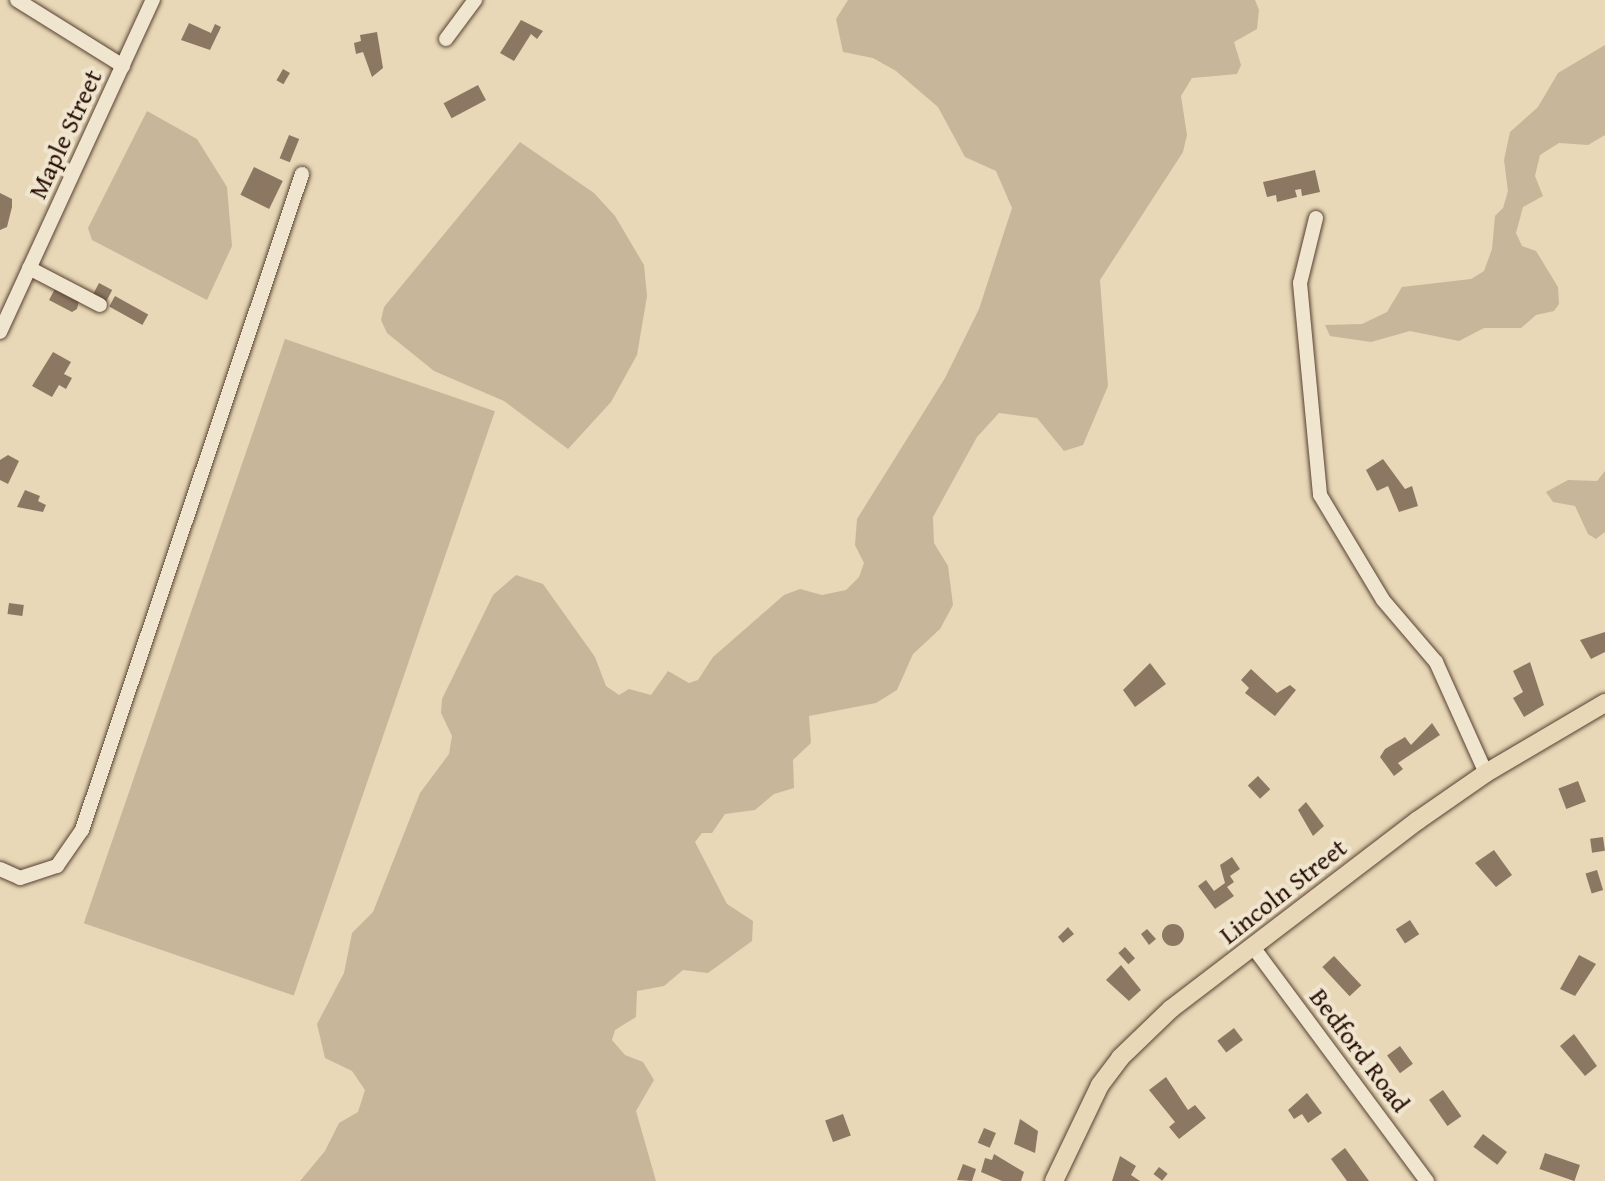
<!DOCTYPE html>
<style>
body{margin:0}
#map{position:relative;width:1605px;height:1181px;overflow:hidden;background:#e8d8b7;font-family:"Gentium Book Plus",serif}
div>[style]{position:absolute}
.green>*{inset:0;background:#c7b699;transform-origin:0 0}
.building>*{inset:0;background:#8c7862;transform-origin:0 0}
.round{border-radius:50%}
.roads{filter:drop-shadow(0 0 2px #584132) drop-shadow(0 0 2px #584132)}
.minor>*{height:14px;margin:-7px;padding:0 7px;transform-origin:7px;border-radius:7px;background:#f0e6d0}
.major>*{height:18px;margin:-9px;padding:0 9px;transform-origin:9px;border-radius:9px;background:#e8d8b7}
span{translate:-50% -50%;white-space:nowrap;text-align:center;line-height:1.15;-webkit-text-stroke:8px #f0e6d0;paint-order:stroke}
.street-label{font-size:26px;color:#280f05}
</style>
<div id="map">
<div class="green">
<div style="clip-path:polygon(848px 0,1255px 0,1259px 10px,1257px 29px,1234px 42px,1241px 65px,1237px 74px,1192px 78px,1181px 96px,1187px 135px,1183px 152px,1100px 280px,1108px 386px,1083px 445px,1064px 451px,1037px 418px,999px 413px,977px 437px,933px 517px,934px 543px,948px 566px,953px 605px,940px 629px,913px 654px,897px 690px,876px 703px,809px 716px,811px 743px,793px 760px,794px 788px,774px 794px,755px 810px,725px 814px,712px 833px,702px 833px,695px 842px,727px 904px,753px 921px,752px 941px,708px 973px,683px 970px,664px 986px,637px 991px,636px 1017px,615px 1030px,612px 1040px,625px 1055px,643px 1062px,654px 1080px,636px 1111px,656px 1181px,300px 1181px,325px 1151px,339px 1123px,358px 1112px,365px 1090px,352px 1071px,325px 1058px,317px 1024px,344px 973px,352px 933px,373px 912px,420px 793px,449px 754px,452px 736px,441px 713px,442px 699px,493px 595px,516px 575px,543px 584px,595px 657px,606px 686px,619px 695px,629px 689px,651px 695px,668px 671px,689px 683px,698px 680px,713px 657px,784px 595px,800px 589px,822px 595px,846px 590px,859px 577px,864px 563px,855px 545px,857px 519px,945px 378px,979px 309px,1012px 208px,996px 171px,965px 157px,938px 107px,896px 71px,873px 58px,843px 52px,836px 19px)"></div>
<div style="clip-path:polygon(1605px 45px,1605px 135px,1588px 145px,1559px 143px,1540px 155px,1535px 176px,1543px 196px,1523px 207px,1516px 233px,1522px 246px,1536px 251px,1558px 287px,1559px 304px,1554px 311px,1536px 315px,1521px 328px,1484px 328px,1459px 341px,1410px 331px,1371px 342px,1330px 336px,1325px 325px,1362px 324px,1387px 312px,1402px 287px,1471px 279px,1484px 271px,1492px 249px,1495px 216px,1503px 208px,1508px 191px,1504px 160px,1510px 132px,1538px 107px,1558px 73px)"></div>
<div style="clip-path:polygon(147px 111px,197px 139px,227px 187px,232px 246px,207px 300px,92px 240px,88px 228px)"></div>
<div style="clip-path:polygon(520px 142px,594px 193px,615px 216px,644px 265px,647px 296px,637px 355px,611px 402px,568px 449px,504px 401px,434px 371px,387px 333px,381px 320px,384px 307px)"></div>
<div style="left:285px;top:339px;width:222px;height:618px;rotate:19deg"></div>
<div style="clip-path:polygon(1605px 471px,1605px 532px,1596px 539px,1588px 534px,1575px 506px,1553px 502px,1546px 492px,1568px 480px,1597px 481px)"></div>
</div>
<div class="building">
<div style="clip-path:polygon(521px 20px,543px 31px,537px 39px,531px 34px,514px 61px,500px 53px)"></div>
<div style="clip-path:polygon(189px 23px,211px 33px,215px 24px,221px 27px,210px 50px,181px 40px)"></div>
<div style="clip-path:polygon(377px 32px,383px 68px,372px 77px,363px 52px,356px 54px,354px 43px,361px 41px,360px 35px)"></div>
<div style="left:283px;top:69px;width:8px;height:13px;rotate:30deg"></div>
<div style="left:478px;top:85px;width:17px;height:39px;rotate:62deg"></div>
<div style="left:289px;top:135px;width:11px;height:25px;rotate:22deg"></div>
<div style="left:254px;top:167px;width:32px;height:31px;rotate:26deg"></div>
<div style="clip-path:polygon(1315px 170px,1320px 192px,1302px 196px,1301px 189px,1295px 190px,1297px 197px,1277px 202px,1276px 195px,1267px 197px,1263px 182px)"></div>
<div style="clip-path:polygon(0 193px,12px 199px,12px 207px,7px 227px,0 230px)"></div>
<div style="left:99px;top:283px;width:15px;height:16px;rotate:28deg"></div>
<div style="clip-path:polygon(57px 285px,80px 297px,77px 309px,72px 312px,49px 300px)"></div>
<div style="left:115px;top:296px;width:38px;height:12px;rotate:29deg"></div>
<div style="clip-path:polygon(53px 352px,71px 362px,64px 374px,72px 378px,66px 389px,59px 385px,52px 397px,32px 386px)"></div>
<div style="clip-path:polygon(8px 455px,19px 461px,8px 484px,0 480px,0 460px)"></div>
<div style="clip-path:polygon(1383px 459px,1405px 489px,1412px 486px,1418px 506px,1399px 512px,1388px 486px,1377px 491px,1366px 470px)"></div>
<div style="clip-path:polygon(25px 490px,40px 496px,38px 501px,46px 505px,43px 512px,17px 507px)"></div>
<div style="left:9px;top:603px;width:15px;height:11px;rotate:8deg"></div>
<div style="clip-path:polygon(1605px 632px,1605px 652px,1591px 659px,1580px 640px)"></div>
<div style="clip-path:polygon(1530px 662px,1544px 705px,1524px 717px,1513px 698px,1523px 692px,1513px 671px)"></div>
<div style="clip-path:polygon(1150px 663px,1166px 684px,1135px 707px,1123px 690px)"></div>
<div style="clip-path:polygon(1251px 669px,1277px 693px,1290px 685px,1296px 690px,1275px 716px,1245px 693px,1249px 688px,1241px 680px)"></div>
<div style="clip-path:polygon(1432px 723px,1440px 735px,1398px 763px,1403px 769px,1394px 776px,1380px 757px,1385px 749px,1405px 737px,1411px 745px)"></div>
<div style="left:1258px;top:776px;width:18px;height:14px;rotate:47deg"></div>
<div style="left:1578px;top:781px;width:22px;height:21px;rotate:69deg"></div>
<div style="clip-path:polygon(1306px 802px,1324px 826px,1313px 836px,1298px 810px)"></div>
<div style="left:1603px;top:837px;width:14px;height:13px;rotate:82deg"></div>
<div style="clip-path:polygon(1494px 850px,1512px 875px,1496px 887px,1475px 863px)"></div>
<div style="clip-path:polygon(1232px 857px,1240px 869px,1230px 876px,1234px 882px,1227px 887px,1234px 896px,1215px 909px,1198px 886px,1206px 880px,1214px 891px,1225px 883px,1220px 865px)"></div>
<div style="left:1597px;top:870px;width:21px;height:12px;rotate:73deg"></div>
<div style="left:1410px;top:920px;width:17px;height:17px;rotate:57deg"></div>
<div class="round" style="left:1162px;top:924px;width:22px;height:22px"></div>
<div style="clip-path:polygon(1068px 927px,1074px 934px,1063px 943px,1058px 937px)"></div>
<div style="clip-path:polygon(1147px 929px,1156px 939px,1149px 945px,1141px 934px)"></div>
<div style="left:1125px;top:947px;width:15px;height:9px;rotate:48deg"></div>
<div style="clip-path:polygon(1579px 955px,1596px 964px,1575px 996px,1560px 989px)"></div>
<div style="left:1334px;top:956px;width:40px;height:16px;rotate:47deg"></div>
<div style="clip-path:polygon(1121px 965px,1141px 990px,1129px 1001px,1106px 980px)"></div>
<div style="left:1234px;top:1028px;width:15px;height:21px;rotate:53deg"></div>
<div style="clip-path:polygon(1574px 1034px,1597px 1066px,1585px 1076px,1560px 1046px)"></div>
<div style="left:1400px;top:1046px;width:22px;height:16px;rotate:54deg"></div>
<div style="clip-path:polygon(1166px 1077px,1188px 1110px,1195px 1105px,1206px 1118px,1179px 1139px,1169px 1127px,1175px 1122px,1149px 1090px)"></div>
<div style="left:1443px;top:1090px;width:32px;height:17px;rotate:55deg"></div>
<div style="clip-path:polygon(1307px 1093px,1322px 1113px,1308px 1123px,1302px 1114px,1294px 1119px,1288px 1110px)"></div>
<div style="left:843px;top:1114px;width:23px;height:19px;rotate:70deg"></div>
<div style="clip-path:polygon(1020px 1119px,1038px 1131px,1035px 1153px,1014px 1144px)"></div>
<div style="left:984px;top:1128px;width:13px;height:16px;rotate:23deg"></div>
<div style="left:1483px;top:1134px;width:30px;height:16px;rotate:37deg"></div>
<div style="clip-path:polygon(1345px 1148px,1369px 1181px,1347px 1181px,1331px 1159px)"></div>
<div style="left:1545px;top:1153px;width:37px;height:17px;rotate:19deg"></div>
<div style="clip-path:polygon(994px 1154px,1024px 1172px,1021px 1181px,1002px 1181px,981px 1172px,985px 1158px,992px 1160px)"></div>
<div style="clip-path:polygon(1120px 1156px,1136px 1166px,1131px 1175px,1140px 1181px,1112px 1181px)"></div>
<div style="clip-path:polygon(963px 1164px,976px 1169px,972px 1181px,957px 1180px)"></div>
<div style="left:1159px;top:1167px;width:11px;height:9px;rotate:38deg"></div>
</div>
<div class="roads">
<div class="minor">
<div style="left:17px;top:0;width:125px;rotate:31.9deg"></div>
<div style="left:446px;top:39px;width:49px;rotate:-53.4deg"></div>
<div style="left:1316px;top:218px;width:67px;rotate:103.8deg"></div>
<div style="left:1300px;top:283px;width:213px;rotate:84.6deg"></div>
<div style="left:1320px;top:495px;width:122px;rotate:59deg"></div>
<div style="left:1383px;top:600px;width:82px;rotate:49.5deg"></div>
<div style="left:1436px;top:662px;width:122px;rotate:65.8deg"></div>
<div style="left:29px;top:268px;width:80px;rotate:27.5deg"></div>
<div style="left:0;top:332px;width:366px;rotate:-65.3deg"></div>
<div style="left:0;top:869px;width:22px;rotate:24deg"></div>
<div style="left:20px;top:878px;width:39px;rotate:-18deg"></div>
<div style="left:57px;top:866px;width:44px;rotate:-55.2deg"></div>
<div style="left:82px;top:830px;width:692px;rotate:-71.46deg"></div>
<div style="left:1253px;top:947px;width:292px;rotate:53.4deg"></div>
</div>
<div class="major">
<div style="left:1054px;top:1181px;width:106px;rotate:-64.4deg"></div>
<div style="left:1100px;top:1085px;width:34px;rotate:-53deg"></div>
<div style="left:1120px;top:1058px;width:71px;rotate:-43.9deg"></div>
<div style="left:1171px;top:1009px;width:310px;rotate:-37.4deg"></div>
<div style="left:1417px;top:821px;width:84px;rotate:-34.8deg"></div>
<div style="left:1486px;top:773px;width:138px;rotate:-30.5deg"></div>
</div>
</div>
<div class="street-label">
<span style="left:65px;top:134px;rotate:-65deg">Maple Street</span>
<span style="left:1283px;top:891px;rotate:-38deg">Lincoln Street</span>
<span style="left:1360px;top:1050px;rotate:53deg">Bedford Road</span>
</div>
</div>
